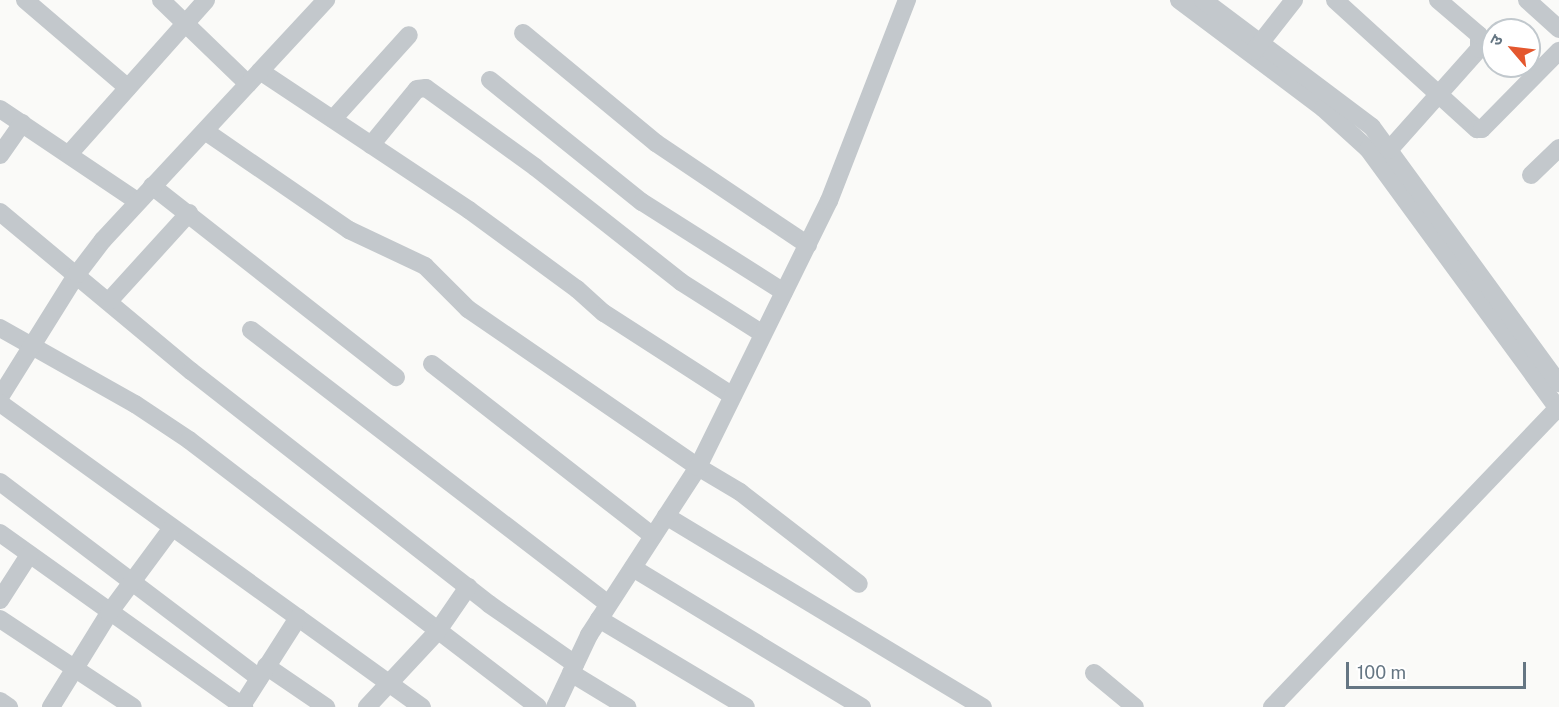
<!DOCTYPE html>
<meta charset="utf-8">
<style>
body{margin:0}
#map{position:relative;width:1559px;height:707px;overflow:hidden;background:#fafaf8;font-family:"Public Sans","Noto Sans Devanagari",sans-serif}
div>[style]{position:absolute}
.minor>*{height:18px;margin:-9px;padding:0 9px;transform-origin:9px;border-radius:9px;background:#c3c8cc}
span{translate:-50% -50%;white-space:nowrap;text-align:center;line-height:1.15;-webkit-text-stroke:6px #fff;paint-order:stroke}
.north{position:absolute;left:1481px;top:18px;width:60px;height:60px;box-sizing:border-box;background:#fff;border:2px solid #c1c8cd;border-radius:50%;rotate:298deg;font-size:16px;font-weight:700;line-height:24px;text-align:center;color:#657683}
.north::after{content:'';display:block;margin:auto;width:21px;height:27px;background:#e4572e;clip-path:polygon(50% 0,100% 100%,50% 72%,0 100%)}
.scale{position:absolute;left:1346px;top:662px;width:180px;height:27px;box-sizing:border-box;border:3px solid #657683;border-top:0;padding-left:8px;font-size:18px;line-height:21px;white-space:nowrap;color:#657683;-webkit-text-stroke:4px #fff;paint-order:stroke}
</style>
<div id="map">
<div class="minor">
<div style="left:25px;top:0;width:135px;rotate:40.5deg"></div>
<div style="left:161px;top:0;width:121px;rotate:44deg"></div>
<div style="left:1179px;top:0;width:180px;rotate:36.9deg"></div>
<div style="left:1323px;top:108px;width:61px;rotate:42.3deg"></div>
<div style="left:1368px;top:149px;width:323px;rotate:53.8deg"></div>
<div style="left:1203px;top:0;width:211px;rotate:36.9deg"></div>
<div style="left:1372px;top:127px;width:317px;rotate:53.9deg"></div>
<div style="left:1335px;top:0;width:192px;rotate:42.3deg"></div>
<div style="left:1477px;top:129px;width:5px"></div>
<div style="left:1482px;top:129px;width:110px;rotate:-45.4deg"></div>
<div style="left:1527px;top:0;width:43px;rotate:42.2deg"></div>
<div style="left:523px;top:33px;width:173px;rotate:39.6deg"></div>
<div style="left:656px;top:143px;width:183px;rotate:33.9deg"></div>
<div style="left:1254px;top:51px;width:65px;rotate:-51.9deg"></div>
<div style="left:260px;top:71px;width:251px;rotate:33.6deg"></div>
<div style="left:469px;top:210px;width:134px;rotate:36.2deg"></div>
<div style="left:577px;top:289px;width:36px;rotate:42deg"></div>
<div style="left:604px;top:313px;width:153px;rotate:32.8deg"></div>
<div style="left:490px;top:80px;width:195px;rotate:38.8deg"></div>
<div style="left:642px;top:202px;width:168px;rotate:32.4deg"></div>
<div style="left:0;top:109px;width:165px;rotate:33.9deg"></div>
<div style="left:333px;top:119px;width:113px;rotate:-47.9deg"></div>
<div style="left:205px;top:131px;width:175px;rotate:34.5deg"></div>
<div style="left:349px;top:230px;width:84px;rotate:25.3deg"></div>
<div style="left:425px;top:266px;width:61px;rotate:45deg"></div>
<div style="left:468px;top:309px;width:279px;rotate:34.5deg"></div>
<div style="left:698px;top:467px;width:49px;rotate:30.8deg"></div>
<div style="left:740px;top:492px;width:150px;rotate:37.7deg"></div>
<div style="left:371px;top:145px;width:72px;rotate:-50.6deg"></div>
<div style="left:417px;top:89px;width:9px;rotate:-6deg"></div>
<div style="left:426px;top:88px;width:135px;rotate:35.9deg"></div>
<div style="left:535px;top:167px;width:186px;rotate:38.2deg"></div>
<div style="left:681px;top:282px;width:97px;rotate:32.4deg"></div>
<div style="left:1389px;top:150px;width:135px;rotate:-48.3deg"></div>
<div style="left:1479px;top:49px;width:14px;rotate:-90deg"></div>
<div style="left:1479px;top:35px;width:54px;rotate:-139.5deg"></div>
<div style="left:69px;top:154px;width:206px;rotate:-48.3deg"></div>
<div style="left:0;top:155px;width:39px;rotate:-55deg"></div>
<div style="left:1531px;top:175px;width:39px;rotate:-44deg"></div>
<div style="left:152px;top:186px;width:310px;rotate:38.1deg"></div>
<div style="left:0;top:212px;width:249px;rotate:39.8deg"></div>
<div style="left:191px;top:371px;width:378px;rotate:38deg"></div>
<div style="left:489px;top:604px;width:105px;rotate:34.9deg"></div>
<div style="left:109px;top:301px;width:119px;rotate:-47.7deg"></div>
<div style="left:0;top:328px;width:155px;rotate:29.4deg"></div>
<div style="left:135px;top:404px;width:65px;rotate:33.7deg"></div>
<div style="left:189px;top:440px;width:439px;rotate:37.4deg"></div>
<div style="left:251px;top:330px;width:450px;rotate:37.5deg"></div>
<div style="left:432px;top:364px;width:280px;rotate:37.9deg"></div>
<div style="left:0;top:397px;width:145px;rotate:-58deg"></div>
<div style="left:77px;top:274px;width:43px;rotate:-52.6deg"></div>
<div style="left:103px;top:240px;width:328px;rotate:-47.1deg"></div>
<div style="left:0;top:403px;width:520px;rotate:35.77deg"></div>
<div style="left:0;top:482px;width:325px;rotate:37.1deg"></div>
<div style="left:666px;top:516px;width:370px;rotate:31.1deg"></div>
<div style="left:0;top:533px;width:300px;rotate:35.5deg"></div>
<div style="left:633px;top:568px;width:268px;rotate:31.3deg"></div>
<div style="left:0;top:600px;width:54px;rotate:-57.2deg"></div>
<div style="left:0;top:619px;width:159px;rotate:33.5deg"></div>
<div style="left:599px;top:619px;width:171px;rotate:30.9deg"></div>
<div style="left:266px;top:666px;width:73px;rotate:34.3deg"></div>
<div style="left:571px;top:673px;width:66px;rotate:31.3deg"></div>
<div style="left:1094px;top:673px;width:53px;rotate:39.7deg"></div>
<div style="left:0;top:701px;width:11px;rotate:34deg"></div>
<div style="left:51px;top:707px;width:110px;rotate:-58.3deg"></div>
<div style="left:109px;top:613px;width:106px;rotate:-53.5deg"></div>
<div style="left:241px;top:707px;width:106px;rotate:-57.4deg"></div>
<div style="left:367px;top:707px;width:103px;rotate:-47deg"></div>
<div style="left:437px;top:632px;width:55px;rotate:-55.4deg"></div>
<div style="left:555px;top:707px;width:80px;rotate:-64.7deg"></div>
<div style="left:589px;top:635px;width:200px;rotate:-57deg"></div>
<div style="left:698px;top:467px;width:297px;rotate:-63.8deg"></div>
<div style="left:829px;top:201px;width:216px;rotate:-68.8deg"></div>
<div style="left:1272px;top:707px;width:415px;rotate:-46.3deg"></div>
</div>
<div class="north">उ</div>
<div class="scale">100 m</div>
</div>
